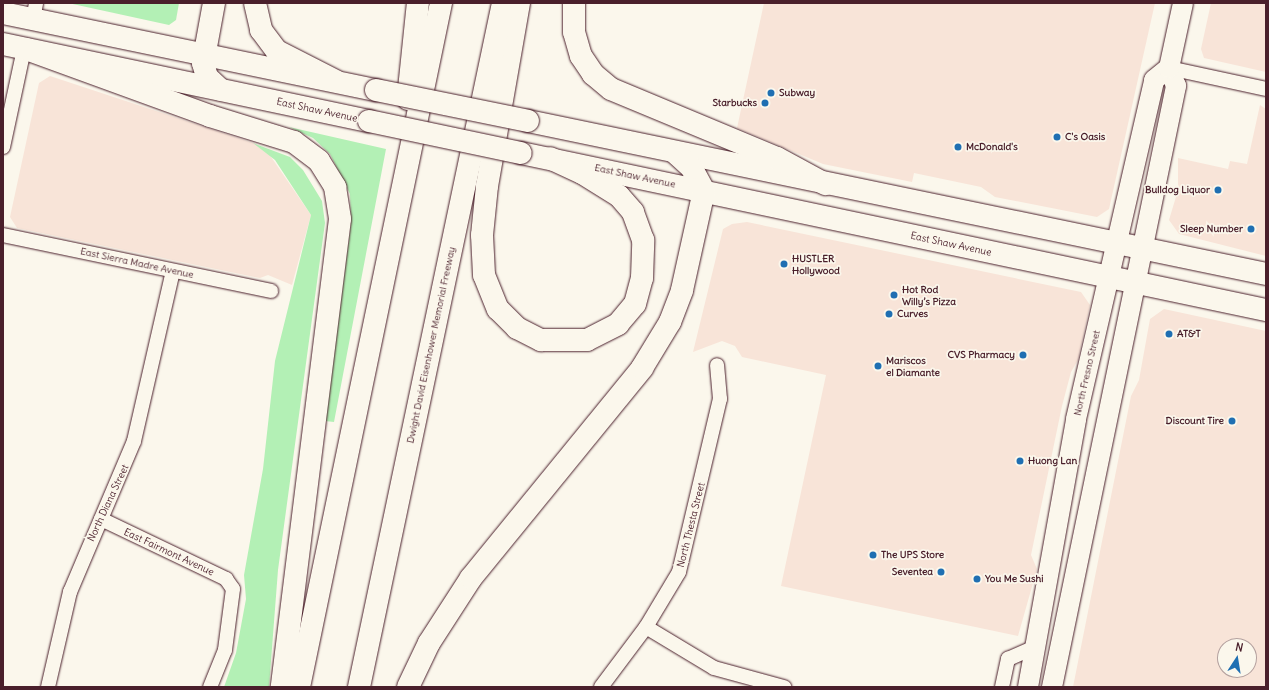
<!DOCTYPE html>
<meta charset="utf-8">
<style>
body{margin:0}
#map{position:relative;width:1269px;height:690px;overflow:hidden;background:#fbf7ec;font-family:Delius,sans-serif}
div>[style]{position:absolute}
.built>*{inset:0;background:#f8e4d8}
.green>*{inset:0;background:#b3f0b5}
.roads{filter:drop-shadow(0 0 1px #4a1f2b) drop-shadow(0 0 1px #4a1f2b)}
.minor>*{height:14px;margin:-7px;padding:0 7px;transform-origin:7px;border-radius:7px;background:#fbf7ec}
.secondary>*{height:20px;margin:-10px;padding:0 10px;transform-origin:10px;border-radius:10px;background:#fbf7ec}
.primary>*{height:22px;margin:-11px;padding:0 11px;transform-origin:11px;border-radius:11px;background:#fbf7ec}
.motorway>*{height:22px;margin:-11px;padding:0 11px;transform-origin:11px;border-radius:11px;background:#fbf7ec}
.bridges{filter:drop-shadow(0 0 1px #4a1f2b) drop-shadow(0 0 1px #4a1f2b)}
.primary-bridge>*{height:22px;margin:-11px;padding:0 11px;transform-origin:11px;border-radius:11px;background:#fbf7ec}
.dots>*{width:11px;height:11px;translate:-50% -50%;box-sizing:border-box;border:2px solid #fbf7ec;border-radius:50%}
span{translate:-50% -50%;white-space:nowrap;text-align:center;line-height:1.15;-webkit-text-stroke:3.5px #fbf7ec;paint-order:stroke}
.poi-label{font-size:10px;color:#4a1f2b;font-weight:700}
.left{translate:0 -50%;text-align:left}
.right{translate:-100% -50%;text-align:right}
.street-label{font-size:10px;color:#4a1f2b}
.frame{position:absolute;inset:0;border:4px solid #4a1f2b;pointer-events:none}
.north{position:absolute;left:1217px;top:638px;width:40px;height:40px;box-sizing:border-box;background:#fbf7ec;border:1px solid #b4a19f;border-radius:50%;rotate:12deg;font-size:11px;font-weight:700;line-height:16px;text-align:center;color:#4a1f2b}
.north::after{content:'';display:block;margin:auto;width:14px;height:18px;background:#1f6fb2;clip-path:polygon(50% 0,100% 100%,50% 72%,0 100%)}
</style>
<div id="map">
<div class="built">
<div style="clip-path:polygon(764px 3px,1155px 3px,1109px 209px,1097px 217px,995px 197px,981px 187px,914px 173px,912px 182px,823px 164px,737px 128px)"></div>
<div style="clip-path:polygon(1211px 3px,1266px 3px,1266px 72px,1204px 58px,1201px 49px)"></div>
<div style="clip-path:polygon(50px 76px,253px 143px,267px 151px,311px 215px,292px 285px,268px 275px,260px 278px,17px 228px,10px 217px,39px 83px)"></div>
<div style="clip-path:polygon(1260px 105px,1266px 109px,1266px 256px,1179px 234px,1169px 220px,1178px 190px,1178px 158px,1228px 169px,1230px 161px,1247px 164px)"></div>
<div style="clip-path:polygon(747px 222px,1081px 292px,1090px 305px,1078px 360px,1071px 372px,1062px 406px,1031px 555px,1037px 569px,1018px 636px,781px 586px,826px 375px,742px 357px,735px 346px,722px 341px,693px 352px,723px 229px,732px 224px)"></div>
<div style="clip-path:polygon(evenodd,1164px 309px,1266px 331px,1266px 687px,1073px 687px,1131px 396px,1139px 380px,1150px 319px,1164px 309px,1225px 646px,1249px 646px,1249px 670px,1225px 670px,1225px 646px)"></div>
</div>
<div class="green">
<div style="clip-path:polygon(68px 3px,179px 3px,176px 20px,169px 25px)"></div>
<div style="clip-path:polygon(289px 127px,386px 149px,334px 422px,325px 421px,351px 223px,350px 194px,330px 154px,313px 138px)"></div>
<div style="clip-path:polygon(253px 143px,290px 157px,303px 170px,322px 201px,325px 223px,278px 570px,269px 687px,224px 687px,236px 653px,246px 599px,244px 575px,263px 469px,275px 361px,311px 215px,275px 160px)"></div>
</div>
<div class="roads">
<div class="minor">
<div style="left:33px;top:19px;width:16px;rotate:-79deg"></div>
<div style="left:1169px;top:68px;width:99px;rotate:12.2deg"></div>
<div style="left:3px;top:147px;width:100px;rotate:-77.9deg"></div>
<div style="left:3px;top:235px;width:274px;rotate:11.8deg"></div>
<div style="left:101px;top:519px;width:139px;rotate:25.6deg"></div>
<div style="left:226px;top:579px;width:12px;rotate:55deg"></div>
<div style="left:233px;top:589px;width:62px;rotate:97.5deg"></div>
<div style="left:225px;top:650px;width:40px;rotate:112deg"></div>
<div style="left:646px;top:627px;width:79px;rotate:31.1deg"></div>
<div style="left:714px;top:668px;width:73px;rotate:15.2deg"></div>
<div style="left:48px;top:687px;width:98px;rotate:-77deg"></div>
<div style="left:70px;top:592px;width:164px;rotate:-67deg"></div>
<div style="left:134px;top:441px;width:174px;rotate:-77.1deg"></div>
<div style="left:601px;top:687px;width:75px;rotate:-53.1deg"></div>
<div style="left:646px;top:627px;width:64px;rotate:-59deg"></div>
<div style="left:679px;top:572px;width:178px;rotate:-76.7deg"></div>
<div style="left:720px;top:399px;width:34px;rotate:-95deg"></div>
<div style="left:1002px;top:687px;width:29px;rotate:-78deg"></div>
<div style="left:1008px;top:659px;width:30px;rotate:-24deg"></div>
</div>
<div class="secondary">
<div style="left:1028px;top:687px;width:272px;rotate:-79.8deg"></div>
<div style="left:1076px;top:419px;width:348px;rotate:-77deg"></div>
<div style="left:1154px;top:80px;width:19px;rotate:-39deg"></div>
<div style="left:1052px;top:687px;width:614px;rotate:-78.34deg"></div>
<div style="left:1176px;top:86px;width:19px;rotate:-111deg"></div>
<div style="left:1169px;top:68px;width:66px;rotate:-77.8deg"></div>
</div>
<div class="primary">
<div style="left:3px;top:13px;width:381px;rotate:11.7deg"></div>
<div style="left:3px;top:44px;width:374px;rotate:11.9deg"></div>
<div style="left:528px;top:121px;width:754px;rotate:11.71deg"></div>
<div style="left:521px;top:153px;width:761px;rotate:11.9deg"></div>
</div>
<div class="motorway">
<div style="left:214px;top:3px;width:61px;rotate:100.4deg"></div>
<div style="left:203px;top:63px;width:15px;rotate:74deg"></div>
<div style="left:207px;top:77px;width:19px;rotate:43deg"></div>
<div style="left:255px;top:3px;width:28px;rotate:77deg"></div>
<div style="left:261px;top:30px;width:26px;rotate:53deg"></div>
<div style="left:277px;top:51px;width:66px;rotate:27deg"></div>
<div style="left:519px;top:3px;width:186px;rotate:99.9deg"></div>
<div style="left:487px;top:186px;width:49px;rotate:95.8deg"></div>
<div style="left:482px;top:235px;width:40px;rotate:87.1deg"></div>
<div style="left:484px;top:275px;width:37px;rotate:68deg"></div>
<div style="left:498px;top:309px;width:27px;rotate:45deg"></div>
<div style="left:517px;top:328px;width:27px;rotate:27deg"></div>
<div style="left:541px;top:340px;width:46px"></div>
<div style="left:587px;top:340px;width:35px;rotate:-27deg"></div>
<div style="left:618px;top:324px;width:26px;rotate:-50deg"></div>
<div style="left:635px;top:304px;width:27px;rotate:-75deg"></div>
<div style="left:642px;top:278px;width:38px;rotate:-88deg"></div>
<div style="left:643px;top:240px;width:30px;rotate:-110deg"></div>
<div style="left:633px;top:212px;width:21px;rotate:-131deg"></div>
<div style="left:619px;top:196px;width:44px;rotate:-148.1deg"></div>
<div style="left:582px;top:173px;width:35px;rotate:-155deg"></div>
<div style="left:574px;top:3px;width:29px;rotate:90deg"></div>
<div style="left:574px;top:32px;width:25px;rotate:74deg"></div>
<div style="left:581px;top:56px;width:22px;rotate:56deg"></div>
<div style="left:593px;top:74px;width:23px;rotate:40deg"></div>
<div style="left:611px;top:89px;width:180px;rotate:22.6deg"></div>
<div style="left:777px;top:158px;width:55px;rotate:28.4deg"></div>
<div style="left:26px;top:49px;width:196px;rotate:20deg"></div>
<div style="left:210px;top:116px;width:88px;rotate:17.2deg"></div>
<div style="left:294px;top:142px;width:31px;rotate:37deg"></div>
<div style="left:319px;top:161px;width:31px;rotate:58deg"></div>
<div style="left:335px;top:187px;width:32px;rotate:81deg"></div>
<div style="left:340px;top:219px;width:472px;rotate:97.1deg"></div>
<div style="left:408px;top:99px;width:97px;rotate:-84.1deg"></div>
<div style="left:299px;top:687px;width:699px;rotate:-78.27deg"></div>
<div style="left:359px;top:687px;width:699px;rotate:-78.11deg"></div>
<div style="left:408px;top:687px;width:49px;rotate:-64.5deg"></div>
<div style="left:429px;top:643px;width:77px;rotate:-57.1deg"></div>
<div style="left:471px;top:578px;width:271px;rotate:-50.8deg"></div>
<div style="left:642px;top:368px;width:54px;rotate:-58.7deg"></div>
<div style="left:670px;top:322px;width:34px;rotate:-69deg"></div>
<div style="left:682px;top:290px;width:101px;rotate:-77.5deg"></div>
<div style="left:704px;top:191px;width:26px;rotate:-118deg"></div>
<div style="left:692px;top:168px;width:24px;rotate:-138deg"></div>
</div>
</div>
<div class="bridges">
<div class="primary-bridge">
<div style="left:376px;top:90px;width:155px;rotate:11.5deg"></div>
<div style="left:369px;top:121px;width:155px;rotate:11.9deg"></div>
</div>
</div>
<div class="dots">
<div style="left:771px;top:93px;background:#1f6fb2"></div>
<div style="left:765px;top:103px;background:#1f6fb2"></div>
<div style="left:1057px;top:137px;background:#1f6fb2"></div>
<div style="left:958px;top:147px;background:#1f6fb2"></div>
<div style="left:1218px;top:190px;background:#1f6fb2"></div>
<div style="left:1251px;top:229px;background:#1f6fb2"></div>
<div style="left:784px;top:264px;background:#1f6fb2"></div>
<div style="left:894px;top:295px;background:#1f6fb2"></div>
<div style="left:889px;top:314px;background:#1f6fb2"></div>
<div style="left:1169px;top:334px;background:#1f6fb2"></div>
<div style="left:1023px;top:355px;background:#1f6fb2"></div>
<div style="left:878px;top:366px;background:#1f6fb2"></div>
<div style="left:1232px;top:421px;background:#1f6fb2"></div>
<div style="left:1020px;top:461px;background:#1f6fb2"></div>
<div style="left:873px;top:555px;background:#1f6fb2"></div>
<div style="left:941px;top:572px;background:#1f6fb2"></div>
<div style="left:977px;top:579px;background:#1f6fb2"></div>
</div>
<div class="poi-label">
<span class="left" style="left:779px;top:93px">Subway</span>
<span class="right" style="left:757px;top:103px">Starbucks</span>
<span class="left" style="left:1065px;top:137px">C's Oasis</span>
<span class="left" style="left:966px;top:147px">McDonald's</span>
<span class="right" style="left:1210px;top:190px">Bulldog Liquor</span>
<span class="right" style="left:1243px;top:229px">Sleep Number</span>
<span class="left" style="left:792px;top:264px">HUSTLER<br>Hollywood</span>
<span class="left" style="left:902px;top:295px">Hot Rod<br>Willy’s Pizza</span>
<span class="left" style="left:897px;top:314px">Curves</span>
<span class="left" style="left:1177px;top:334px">AT&amp;T</span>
<span class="right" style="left:1015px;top:355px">CVS Pharmacy</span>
<span class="left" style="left:886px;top:366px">Mariscos<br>el Diamante</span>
<span class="right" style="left:1224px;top:421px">Discount Tire</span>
<span class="left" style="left:1028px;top:461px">Huong Lan</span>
<span class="left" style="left:881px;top:555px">The UPS Store</span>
<span class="right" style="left:933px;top:572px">Seventea</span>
<span class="left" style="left:985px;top:579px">You Me Sushi</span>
</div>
<div class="street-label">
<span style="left:317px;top:110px;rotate:12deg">East Shaw Avenue</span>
<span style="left:635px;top:176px;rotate:12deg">East Shaw Avenue</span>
<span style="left:951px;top:244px;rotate:12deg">East Shaw Avenue</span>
<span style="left:137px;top:263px;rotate:12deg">East Sierra Madre Avenue</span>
<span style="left:431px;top:345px;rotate:-78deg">Dwight David Eisenhower Memorial Freeway</span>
<span style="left:1087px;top:373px;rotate:-77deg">North Fresno Street</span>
<span style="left:108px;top:503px;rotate:-65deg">North Diana Street</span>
<span style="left:691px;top:525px;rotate:-76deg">North Thesta Street</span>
<span style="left:169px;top:552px;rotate:25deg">East Fairmont Avenue</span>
</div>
<div class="frame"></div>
<div class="north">N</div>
</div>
